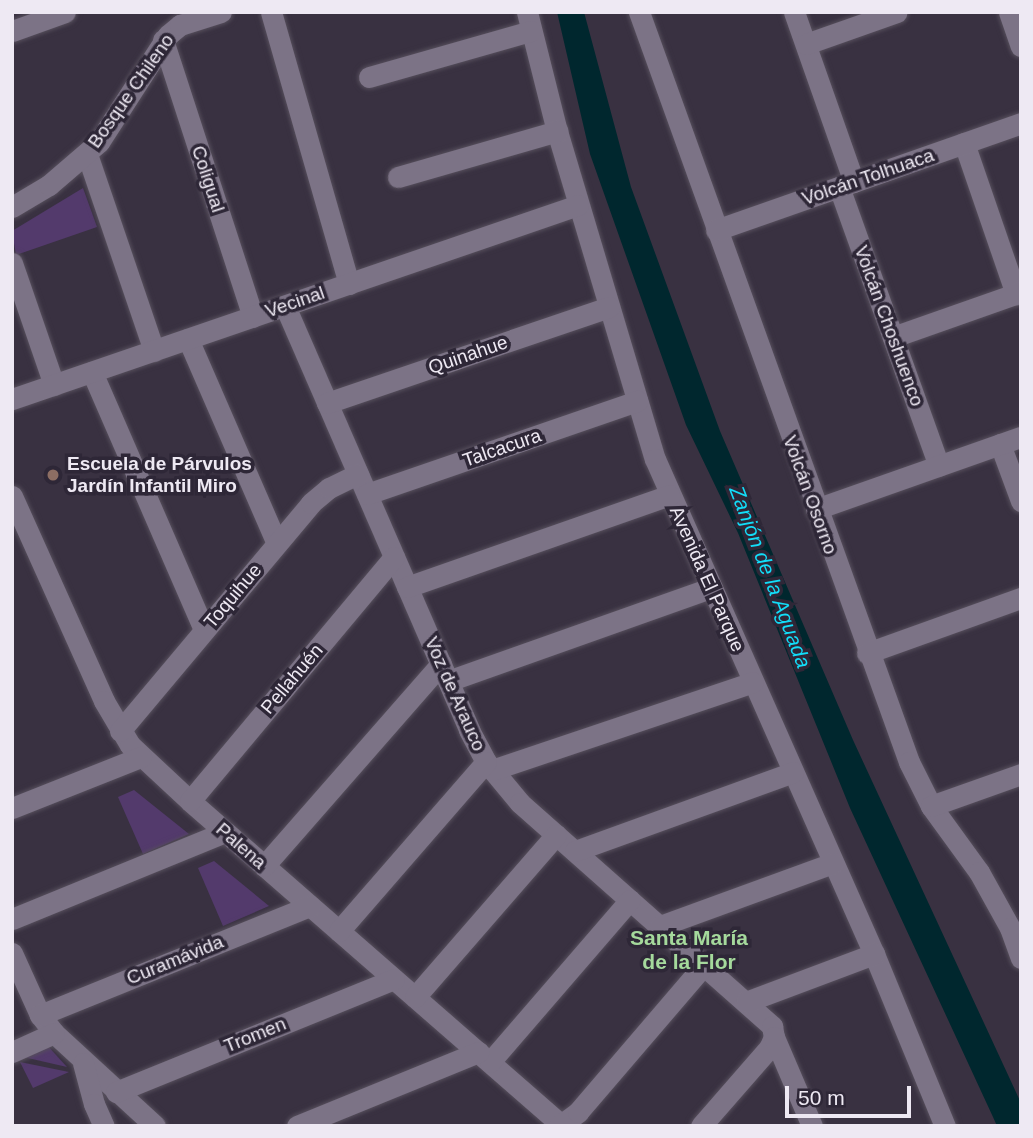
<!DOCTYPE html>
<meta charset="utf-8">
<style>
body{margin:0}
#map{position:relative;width:1033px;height:1138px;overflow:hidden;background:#393141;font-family:Arial,sans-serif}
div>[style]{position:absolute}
.green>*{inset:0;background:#533a6c}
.water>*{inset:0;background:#00272e}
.roads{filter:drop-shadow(0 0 2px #564f5c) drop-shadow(0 0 2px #564f5c)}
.minor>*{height:21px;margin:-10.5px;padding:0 10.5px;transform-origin:10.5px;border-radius:10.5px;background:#7c7386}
.dots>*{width:19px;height:19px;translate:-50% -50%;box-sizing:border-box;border:4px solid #2e2737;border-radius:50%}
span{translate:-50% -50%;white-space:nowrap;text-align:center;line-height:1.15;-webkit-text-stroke:7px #2e2737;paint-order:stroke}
.street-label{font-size:19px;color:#eee9f3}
.poi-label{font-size:19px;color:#eee9f3;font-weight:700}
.left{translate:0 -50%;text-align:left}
.water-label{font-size:21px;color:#12ddf8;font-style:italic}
.neighbourhood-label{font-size:21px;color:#a5d99c;font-weight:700}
.frame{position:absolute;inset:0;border:14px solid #eee9f3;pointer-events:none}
.scale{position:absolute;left:785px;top:1086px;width:126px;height:32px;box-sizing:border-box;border:4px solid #eee9f3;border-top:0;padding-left:9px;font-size:21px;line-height:24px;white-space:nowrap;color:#eee9f3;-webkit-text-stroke:5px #2e2737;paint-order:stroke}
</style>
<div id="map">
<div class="green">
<div style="clip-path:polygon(83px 188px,97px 227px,16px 255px,12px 231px)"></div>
<div style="clip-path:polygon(134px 790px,189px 834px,143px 854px,118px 797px)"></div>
<div style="clip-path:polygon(214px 861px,269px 906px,223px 926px,198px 868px)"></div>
<div style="clip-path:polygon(46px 1044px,67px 1067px,19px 1056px)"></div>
<div style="clip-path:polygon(20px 1062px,69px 1072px,33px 1088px)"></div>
</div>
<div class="water">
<div style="clip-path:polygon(557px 12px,584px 12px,631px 187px,720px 431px,853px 740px,1021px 1103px,1021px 1126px,997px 1126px,993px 1117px,850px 808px,738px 533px,686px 425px,590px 154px)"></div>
</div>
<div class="roads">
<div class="minor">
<div style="left:271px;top:12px;width:283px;rotate:74deg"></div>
<div style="left:527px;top:12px;width:123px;rotate:75.9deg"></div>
<div style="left:557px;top:131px;width:342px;rotate:73.4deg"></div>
<div style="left:655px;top:459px;width:541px;rotate:66.13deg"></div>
<div style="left:874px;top:954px;width:186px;rotate:67.6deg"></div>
<div style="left:639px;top:12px;width:797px;rotate:70.2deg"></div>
<div style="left:909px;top:762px;width:49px;rotate:63.4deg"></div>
<div style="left:931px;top:806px;width:82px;rotate:54deg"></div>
<div style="left:979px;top:872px;width:64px;rotate:61deg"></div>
<div style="left:1010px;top:928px;width:32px;rotate:70deg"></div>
<div style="left:794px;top:12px;width:180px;rotate:70.6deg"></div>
<div style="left:1009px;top:12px;width:36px;rotate:71deg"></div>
<div style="left:12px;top:31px;width:56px;rotate:-19.7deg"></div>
<div style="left:163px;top:40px;width:291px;rotate:72deg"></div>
<div style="left:806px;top:44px;width:96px;rotate:-19.4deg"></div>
<div style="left:369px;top:77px;width:168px;rotate:-15.9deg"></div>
<div style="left:964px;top:143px;width:160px;rotate:71deg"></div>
<div style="left:87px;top:154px;width:208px;rotate:71.2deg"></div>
<div style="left:398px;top:177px;width:166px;rotate:-16.1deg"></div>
<div style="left:839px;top:187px;width:296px;rotate:70.3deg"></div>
<div style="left:12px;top:207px;width:43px;rotate:-30.7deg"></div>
<div style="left:49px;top:185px;width:66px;rotate:-40.7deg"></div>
<div style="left:99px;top:142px;width:127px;rotate:-57.2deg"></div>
<div style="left:168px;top:35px;width:16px;rotate:-40deg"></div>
<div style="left:180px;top:25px;width:43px;rotate:-17.6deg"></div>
<div style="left:716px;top:230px;width:323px;rotate:-19.3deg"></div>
<div style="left:12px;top:263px;width:129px;rotate:71deg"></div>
<div style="left:285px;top:306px;width:462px;rotate:66.5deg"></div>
<div style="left:469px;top:730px;width:36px;rotate:62deg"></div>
<div style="left:486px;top:762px;width:53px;rotate:50.3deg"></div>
<div style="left:520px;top:803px;width:337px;rotate:41.5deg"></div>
<div style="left:772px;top:1026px;width:11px;rotate:80deg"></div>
<div style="left:774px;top:1037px;width:12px;rotate:114deg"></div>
<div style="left:769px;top:1048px;width:103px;rotate:131.1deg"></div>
<div style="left:893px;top:337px;width:136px;rotate:-19.4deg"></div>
<div style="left:188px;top:339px;width:223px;rotate:66.5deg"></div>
<div style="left:92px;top:372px;width:281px;rotate:66.5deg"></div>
<div style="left:12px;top:399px;width:598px;rotate:-18.92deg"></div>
<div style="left:327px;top:403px;width:298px;rotate:-18.8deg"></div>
<div style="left:1000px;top:444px;width:61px;rotate:69.8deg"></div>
<div style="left:367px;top:494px;width:286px;rotate:-19deg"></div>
<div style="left:12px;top:496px;width:225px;rotate:65.8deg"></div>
<div style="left:104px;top:701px;width:51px;rotate:59.4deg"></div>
<div style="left:130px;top:745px;width:82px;rotate:43deg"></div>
<div style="left:190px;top:801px;width:495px;rotate:41.1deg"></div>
<div style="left:816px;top:509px;width:217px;rotate:-19.4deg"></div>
<div style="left:407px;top:587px;width:278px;rotate:-19.3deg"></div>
<div style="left:867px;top:653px;width:164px;rotate:-19.7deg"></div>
<div style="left:448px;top:681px;width:278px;rotate:-19.5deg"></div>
<div style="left:120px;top:731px;width:297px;rotate:-50deg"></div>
<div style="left:311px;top:503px;width:23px;rotate:-40deg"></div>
<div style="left:329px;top:488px;width:32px;rotate:-26deg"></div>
<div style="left:492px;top:770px;width:275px;rotate:-18.6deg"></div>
<div style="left:190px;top:801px;width:318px;rotate:-50.1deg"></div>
<div style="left:931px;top:806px;width:96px;rotate:-19.6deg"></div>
<div style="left:12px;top:808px;width:139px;rotate:-21.6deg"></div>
<div style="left:575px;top:851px;width:232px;rotate:-19.9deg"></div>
<div style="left:264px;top:866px;width:269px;rotate:-48.8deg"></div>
<div style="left:12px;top:919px;width:230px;rotate:-22.2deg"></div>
<div style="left:660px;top:926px;width:184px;rotate:-20deg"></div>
<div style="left:339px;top:931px;width:224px;rotate:-49deg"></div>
<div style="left:12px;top:953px;width:68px;rotate:65.7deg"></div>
<div style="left:40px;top:1015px;width:23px;rotate:52deg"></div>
<div style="left:54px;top:1033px;width:137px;rotate:42.6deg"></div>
<div style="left:415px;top:997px;width:215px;rotate:-49deg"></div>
<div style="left:746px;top:1002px;width:137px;rotate:-20.6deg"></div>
<div style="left:40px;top:1015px;width:291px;rotate:-22deg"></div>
<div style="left:774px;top:1037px;width:97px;rotate:66.9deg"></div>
<div style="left:12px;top:1052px;width:46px;rotate:-24.3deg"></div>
<div style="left:490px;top:1062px;width:214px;rotate:-49.2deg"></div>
<div style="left:83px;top:1063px;width:42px;rotate:75deg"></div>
<div style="left:94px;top:1104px;width:24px;rotate:66deg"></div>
<div style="left:116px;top:1092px;width:300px;rotate:-22.1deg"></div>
<div style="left:297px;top:1126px;width:196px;rotate:-22.2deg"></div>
<div style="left:559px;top:1126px;width:24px;rotate:-36deg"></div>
<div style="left:578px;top:1112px;width:194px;rotate:-49.4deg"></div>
</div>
</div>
<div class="dots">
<div style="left:53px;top:475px;background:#8d6e63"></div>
</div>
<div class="street-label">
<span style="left:131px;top:91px;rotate:-55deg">Bosque Chileno</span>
<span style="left:868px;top:177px;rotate:-19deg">Volcán Tolhuaca</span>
<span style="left:208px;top:179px;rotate:72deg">Coligual</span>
<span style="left:295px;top:302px;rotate:-19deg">Vecinal</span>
<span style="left:889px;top:326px;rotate:70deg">Volcán Choshuenco</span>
<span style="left:468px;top:355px;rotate:-19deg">Quinahue</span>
<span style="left:502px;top:448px;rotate:-19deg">Talcacura</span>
<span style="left:810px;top:495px;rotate:70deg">Volcán Osorno</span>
<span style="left:707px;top:579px;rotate:66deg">Avenida El Parque</span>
<span style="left:233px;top:596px;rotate:-50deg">Toquihue</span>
<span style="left:292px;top:679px;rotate:-50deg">Pellahuén</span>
<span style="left:455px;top:694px;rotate:66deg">Voz de Arauco</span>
<span style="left:241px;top:846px;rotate:41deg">Palena</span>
<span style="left:175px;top:960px;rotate:-22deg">Curamávida</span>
<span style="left:255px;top:1035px;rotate:-22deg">Tromen</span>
</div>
<div class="poi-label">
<span class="left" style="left:67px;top:475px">Escuela de Párvulos<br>Jardín Infantil Miro</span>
</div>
<div class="water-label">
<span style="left:770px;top:577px;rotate:69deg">Zanjón de la Aguada</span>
</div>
<div class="neighbourhood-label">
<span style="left:689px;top:950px">Santa María<br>de la Flor</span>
</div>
<div class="frame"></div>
<div class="scale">50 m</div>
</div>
